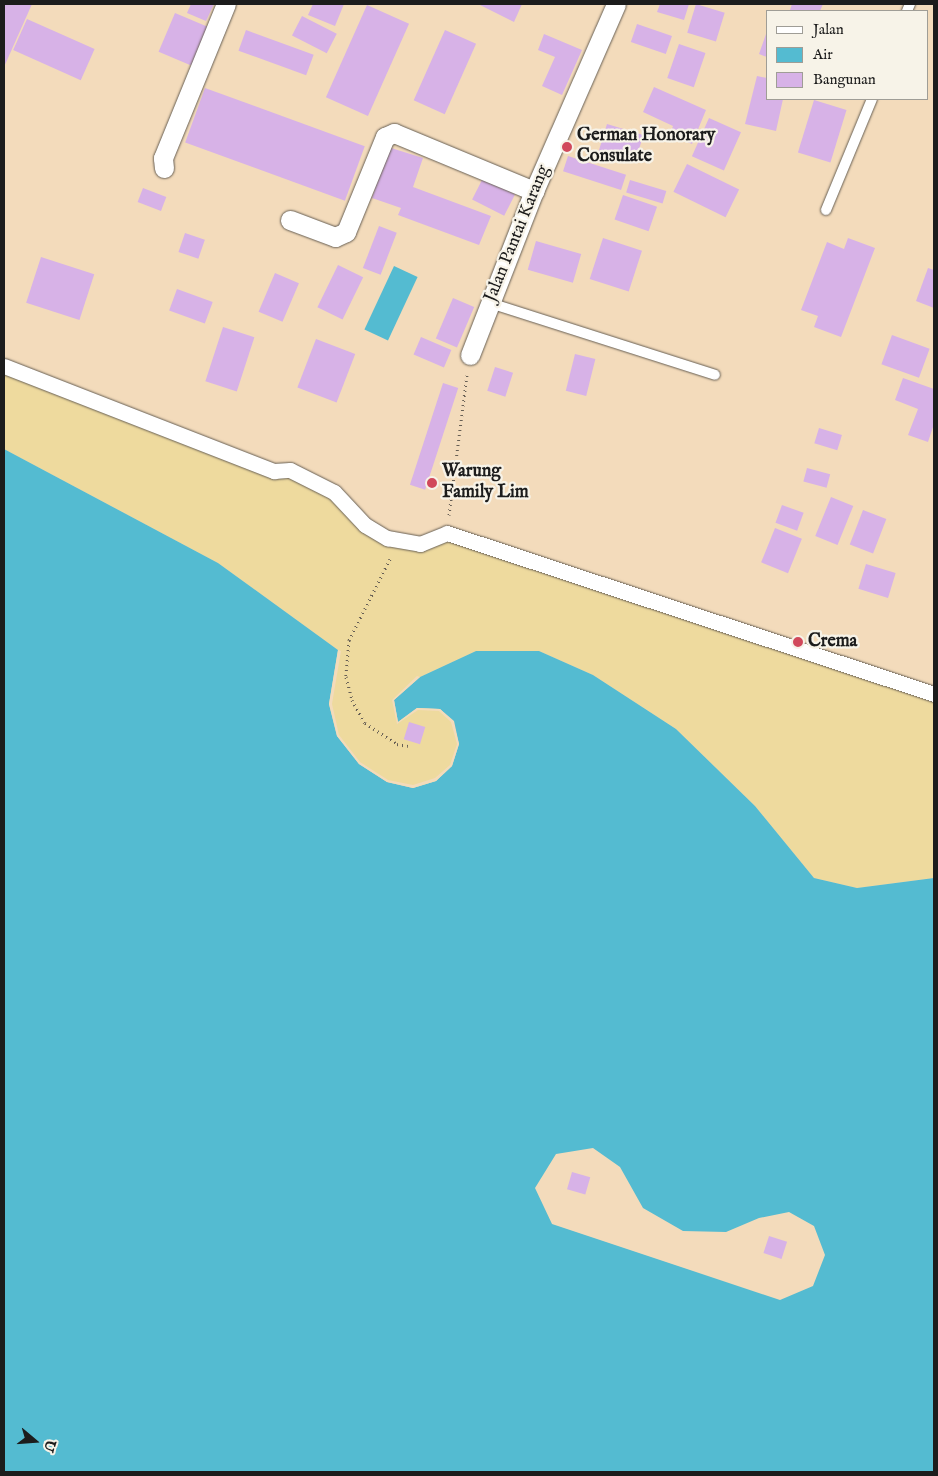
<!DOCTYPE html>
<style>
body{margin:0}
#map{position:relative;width:938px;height:1476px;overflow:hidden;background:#f3dbbb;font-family:"IM FELL English",serif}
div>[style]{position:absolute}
.sand>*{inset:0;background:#eeda9e}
.water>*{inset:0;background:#54bbd1;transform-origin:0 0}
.pier>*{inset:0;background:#f3dbbb}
.building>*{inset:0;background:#d7b2e7;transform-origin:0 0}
.path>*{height:3px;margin-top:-1.5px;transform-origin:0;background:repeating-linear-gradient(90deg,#675f54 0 1px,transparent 0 5px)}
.roads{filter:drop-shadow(0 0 1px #675f54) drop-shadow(0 0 1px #675f54)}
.service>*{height:10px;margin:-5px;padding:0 5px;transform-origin:5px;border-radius:5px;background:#fff}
.pedestrian>*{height:15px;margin:-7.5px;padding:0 7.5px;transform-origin:7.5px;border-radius:7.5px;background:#fff}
.minor>*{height:19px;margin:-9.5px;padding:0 9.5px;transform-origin:9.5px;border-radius:9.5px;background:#fff}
.dots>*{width:14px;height:14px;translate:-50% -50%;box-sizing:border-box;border:2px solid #f7f3e8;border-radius:50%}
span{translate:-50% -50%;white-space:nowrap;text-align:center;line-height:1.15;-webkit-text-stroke:4.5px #f7f3e8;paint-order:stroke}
.poi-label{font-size:18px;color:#1c1c1c;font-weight:700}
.left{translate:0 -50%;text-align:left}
.street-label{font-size:18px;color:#1c1c1c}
.frame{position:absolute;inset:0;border:5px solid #1c1c1c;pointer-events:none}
.legend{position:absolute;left:766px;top:10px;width:162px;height:90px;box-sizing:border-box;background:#f7f3e8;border:1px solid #9f9d96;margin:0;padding:6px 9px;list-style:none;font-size:15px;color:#1c1c1c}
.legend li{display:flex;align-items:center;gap:10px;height:25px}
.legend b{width:25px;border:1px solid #9f9d96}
.north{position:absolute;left:10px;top:1416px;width:50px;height:50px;-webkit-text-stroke:4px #f7f3e8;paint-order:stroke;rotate:108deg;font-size:14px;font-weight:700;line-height:20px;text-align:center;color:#1c1c1c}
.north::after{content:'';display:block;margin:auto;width:18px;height:22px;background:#1c1c1c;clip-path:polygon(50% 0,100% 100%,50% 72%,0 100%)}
</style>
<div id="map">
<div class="sand">
<div style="clip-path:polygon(4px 366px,274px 471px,290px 470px,334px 492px,365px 525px,387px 538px,420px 544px,447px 533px,934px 694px,934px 878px,857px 888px,814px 878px,755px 806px,676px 729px,593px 675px,539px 651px,476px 651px,420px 677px,394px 700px,398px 721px,417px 708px,440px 709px,454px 721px,459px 744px,452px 766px,436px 781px,413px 788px,387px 782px,359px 764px,337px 736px,329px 704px,338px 650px,218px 563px,4px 449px)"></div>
</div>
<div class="water">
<div style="left:394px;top:266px;width:26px;height:70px;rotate:25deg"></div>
<div style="clip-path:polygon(4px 449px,218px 563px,338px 650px,329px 704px,337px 736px,359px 764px,387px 782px,413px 788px,436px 781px,452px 766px,459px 744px,453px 721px,440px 709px,417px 708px,398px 722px,394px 700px,420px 677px,476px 651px,539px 651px,593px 675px,676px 729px,755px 806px,814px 878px,857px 888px,934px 878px,934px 1472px,4px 1472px)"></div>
</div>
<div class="pier">
<div style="clip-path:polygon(338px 650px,341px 651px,332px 704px,339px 735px,360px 762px,388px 780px,413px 785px,435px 778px,450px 765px,457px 744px,451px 722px,439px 711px,418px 710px,397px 724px,392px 700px,417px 676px,420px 677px,394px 700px,398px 722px,417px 708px,440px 709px,454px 721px,459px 744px,452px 766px,436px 781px,413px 788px,387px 782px,359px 764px,337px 736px,329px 704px)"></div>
<div style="clip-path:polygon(593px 1148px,620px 1167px,643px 1208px,683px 1231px,726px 1232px,759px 1218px,789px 1212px,814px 1226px,825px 1255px,813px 1286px,780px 1300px,552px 1224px,535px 1188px,556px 1154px)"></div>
</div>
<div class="building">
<div style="clip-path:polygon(4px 4px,32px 4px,4px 67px)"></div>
<div style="clip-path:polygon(191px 4px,214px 4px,206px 21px,187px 13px)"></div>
<div style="clip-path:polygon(313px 4px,344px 4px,335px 26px,308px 15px)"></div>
<div style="clip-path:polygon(478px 4px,522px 4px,514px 22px)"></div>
<div style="clip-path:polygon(660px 4px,689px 4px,684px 20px,657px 12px)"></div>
<div style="left:696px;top:4px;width:30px;height:30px;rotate:17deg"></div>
<div style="clip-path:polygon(792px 4px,823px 4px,820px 11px,793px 11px,790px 10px)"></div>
<div style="left:367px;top:5px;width:46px;height:101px;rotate:24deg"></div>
<div style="left:175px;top:13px;width:38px;height:42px;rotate:23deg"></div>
<div style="left:302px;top:16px;width:39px;height:22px;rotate:27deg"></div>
<div style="left:27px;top:19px;width:74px;height:34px;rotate:24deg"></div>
<div style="left:637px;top:24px;width:37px;height:19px;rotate:19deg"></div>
<div style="left:246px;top:30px;width:72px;height:22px;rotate:20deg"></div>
<div style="left:445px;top:30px;width:34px;height:77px;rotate:24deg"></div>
<div style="clip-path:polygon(544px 34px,582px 50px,562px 95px,542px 86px,555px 57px,538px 50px)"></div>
<div style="clip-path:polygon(766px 34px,767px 34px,767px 57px,759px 54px)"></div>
<div style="left:679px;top:44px;width:28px;height:36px;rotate:19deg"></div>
<div style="clip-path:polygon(757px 76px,767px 78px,767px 99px,783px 99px,776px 131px,745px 124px)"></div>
<div style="clip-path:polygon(654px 87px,706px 110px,692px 144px,670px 134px,673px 126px,643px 112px)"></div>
<div style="left:205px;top:88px;width:170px;height:58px;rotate:20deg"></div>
<div style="left:814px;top:100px;width:34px;height:55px;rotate:17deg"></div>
<div style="left:709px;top:118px;width:35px;height:42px;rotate:24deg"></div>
<div style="left:607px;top:124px;width:38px;height:28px;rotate:17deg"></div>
<div style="clip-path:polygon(388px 147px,423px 158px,413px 187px,491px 216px,479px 245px,398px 215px,401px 208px,372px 198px)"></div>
<div style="left:568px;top:156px;width:61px;height:16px;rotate:18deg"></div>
<div style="left:687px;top:164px;width:58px;height:31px;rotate:26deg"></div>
<div style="left:483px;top:178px;width:36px;height:24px;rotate:27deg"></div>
<div style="left:630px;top:180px;width:38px;height:13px;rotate:17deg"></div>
<div style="left:143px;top:188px;width:25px;height:15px;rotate:21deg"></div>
<div style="left:623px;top:195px;width:36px;height:26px;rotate:19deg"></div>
<div style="left:379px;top:226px;width:19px;height:45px;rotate:21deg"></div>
<div style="left:185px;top:233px;width:21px;height:20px;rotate:19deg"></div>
<div style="left:603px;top:238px;width:41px;height:43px;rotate:18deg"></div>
<div style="clip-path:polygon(848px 238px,875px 248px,841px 337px,814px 327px,818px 316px,801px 310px,827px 242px,844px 249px)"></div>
<div style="left:536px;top:241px;width:47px;height:30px;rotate:16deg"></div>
<div style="left:41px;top:257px;width:56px;height:48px;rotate:18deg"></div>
<div style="left:338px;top:265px;width:28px;height:47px;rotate:26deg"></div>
<div style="clip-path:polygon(928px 268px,934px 270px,934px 308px,916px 301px)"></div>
<div style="left:275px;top:273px;width:26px;height:42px;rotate:23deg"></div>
<div style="left:177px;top:289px;width:38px;height:23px;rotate:20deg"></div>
<div style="left:453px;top:298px;width:23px;height:44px;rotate:23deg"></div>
<div style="left:223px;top:327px;width:33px;height:57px;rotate:18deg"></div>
<div style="left:892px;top:335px;width:40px;height:31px;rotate:20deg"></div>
<div style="left:421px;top:337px;width:33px;height:19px;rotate:23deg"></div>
<div style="left:316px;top:339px;width:42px;height:52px;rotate:21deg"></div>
<div style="left:575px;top:354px;width:21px;height:38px;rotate:14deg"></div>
<div style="left:495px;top:367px;width:19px;height:25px;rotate:18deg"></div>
<div style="clip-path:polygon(903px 378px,934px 389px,934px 424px,928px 442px,908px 435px,918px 409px,895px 400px)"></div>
<div style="left:443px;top:383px;width:16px;height:107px;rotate:18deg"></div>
<div style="left:819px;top:428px;width:24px;height:16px;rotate:17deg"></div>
<div style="left:807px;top:468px;width:24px;height:14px;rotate:15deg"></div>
<div style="left:831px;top:497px;width:24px;height:42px;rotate:22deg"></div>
<div style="left:782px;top:505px;width:23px;height:19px;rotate:20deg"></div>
<div style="left:863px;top:510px;width:25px;height:37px;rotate:21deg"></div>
<div style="left:775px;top:528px;width:29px;height:37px;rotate:22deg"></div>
<div style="left:866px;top:564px;width:31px;height:26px;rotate:17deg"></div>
<div style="left:409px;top:722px;width:17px;height:18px;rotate:17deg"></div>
<div style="left:572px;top:1172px;width:19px;height:18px;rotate:16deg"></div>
<div style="left:769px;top:1236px;width:19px;height:18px;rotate:18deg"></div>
</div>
<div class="path">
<div style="left:449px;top:515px;width:141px;rotate:-82.7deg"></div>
<div style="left:390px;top:559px;width:91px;rotate:116.8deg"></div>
<div style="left:349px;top:640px;width:37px;rotate:95deg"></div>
<div style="left:346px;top:677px;width:24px;rotate:75deg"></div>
<div style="left:352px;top:700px;width:26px;rotate:61deg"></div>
<div style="left:365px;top:723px;width:38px;rotate:33deg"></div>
<div style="left:397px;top:744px;width:11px;rotate:10deg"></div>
</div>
<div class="roads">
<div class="service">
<div style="left:907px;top:11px;width:8px;rotate:-67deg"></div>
<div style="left:826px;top:210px;width:120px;rotate:-67.5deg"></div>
<div style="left:490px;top:303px;width:236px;rotate:17.7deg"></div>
</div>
<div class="pedestrian">
<div style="left:4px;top:366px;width:290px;rotate:21.3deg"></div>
<div style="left:274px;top:471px;width:16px;rotate:-4deg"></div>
<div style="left:290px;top:470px;width:49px;rotate:26.6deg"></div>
<div style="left:334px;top:492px;width:45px;rotate:46.8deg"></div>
<div style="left:365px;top:525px;width:26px;rotate:31deg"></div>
<div style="left:387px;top:538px;width:34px;rotate:10deg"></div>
<div style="left:420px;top:544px;width:29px;rotate:-22deg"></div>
<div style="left:447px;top:533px;width:513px;rotate:18.29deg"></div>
</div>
<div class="minor">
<div style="left:164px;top:168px;width:10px;rotate:-96deg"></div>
<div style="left:163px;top:158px;width:166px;rotate:-67.8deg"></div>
<div style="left:290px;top:220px;width:48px;rotate:20.7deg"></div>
<div style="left:335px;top:237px;width:12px;rotate:-24deg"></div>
<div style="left:346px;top:232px;width:103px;rotate:-67.7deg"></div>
<div style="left:385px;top:137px;width:10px;rotate:-24deg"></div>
<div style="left:394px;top:133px;width:152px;rotate:22.5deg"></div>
<div style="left:470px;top:355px;width:176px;rotate:-68.7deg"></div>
<div style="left:534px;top:191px;width:204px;rotate:-66.3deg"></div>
</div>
</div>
<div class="dots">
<div style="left:567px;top:147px;background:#d1495b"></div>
<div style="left:432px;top:483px;background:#d1495b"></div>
<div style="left:798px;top:642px;background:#d1495b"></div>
</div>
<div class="poi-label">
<span class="left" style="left:577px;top:147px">German Honorary<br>Consulate</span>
<span class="left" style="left:442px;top:483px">Warung<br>Family Lim</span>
<span class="left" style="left:808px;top:642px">Crema</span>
</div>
<div class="street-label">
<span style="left:518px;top:234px;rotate:-68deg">Jalan Pantai Karang</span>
</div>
<div class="frame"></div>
<ul class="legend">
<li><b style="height:6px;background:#fff"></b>Jalan</li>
<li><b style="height:14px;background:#54bbd1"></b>Air</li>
<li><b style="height:14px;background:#d7b2e7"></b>Bangunan</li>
</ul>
<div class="north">U</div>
</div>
